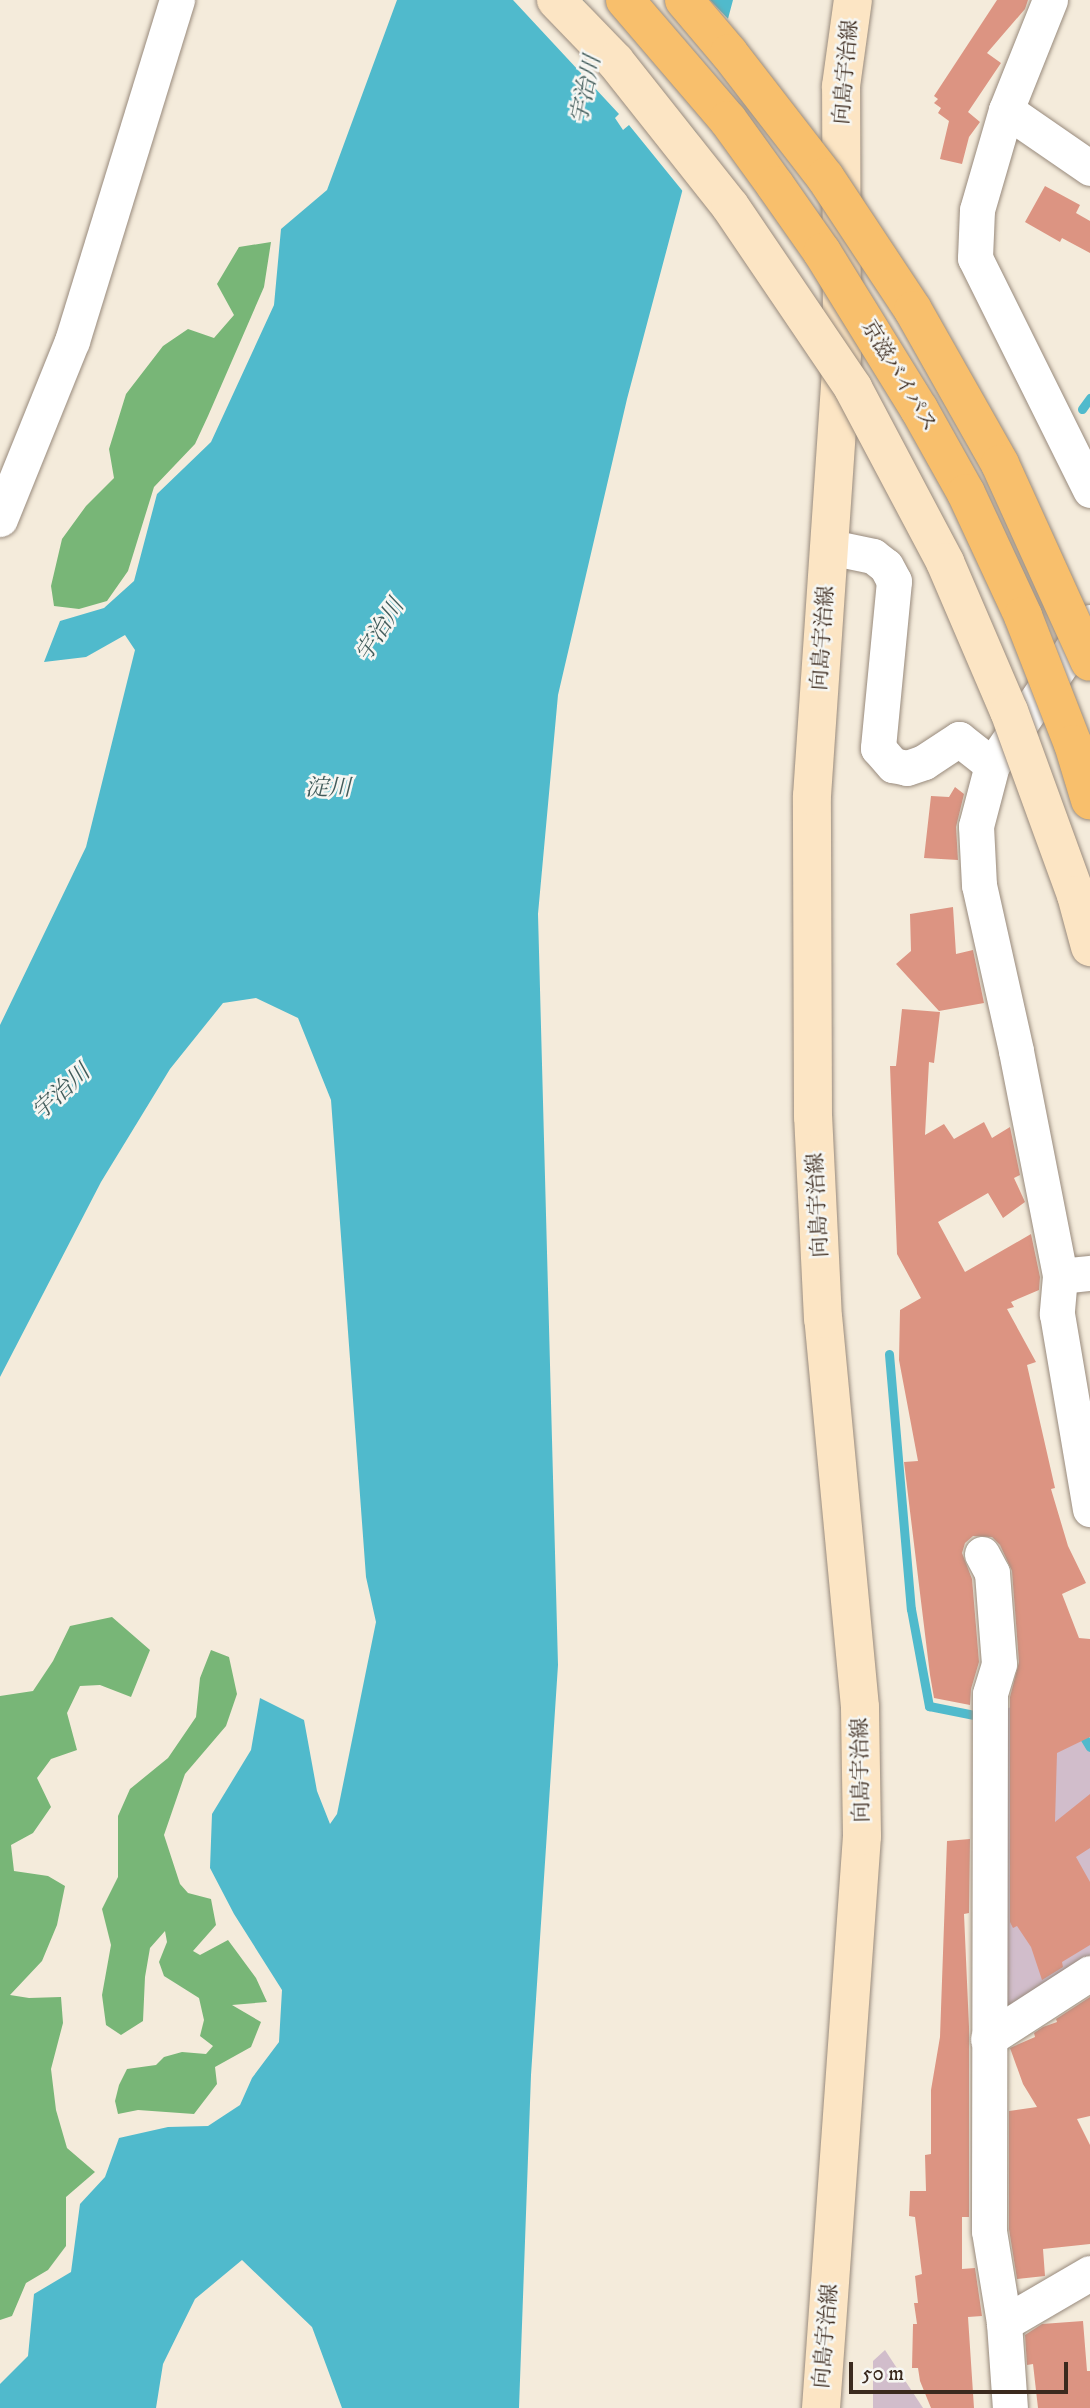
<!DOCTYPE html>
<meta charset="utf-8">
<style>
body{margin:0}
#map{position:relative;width:1090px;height:2408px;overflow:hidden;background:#f4ebdb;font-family:"IM FELL DW Pica","Noto Serif JP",serif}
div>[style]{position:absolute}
.industrial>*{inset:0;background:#d1bdcb}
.forest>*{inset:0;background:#78b677}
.water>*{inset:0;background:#50bacc}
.pier>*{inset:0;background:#f4ebdb}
.stream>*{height:9px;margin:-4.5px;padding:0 4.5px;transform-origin:4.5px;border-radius:4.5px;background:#50bacc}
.building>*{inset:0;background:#dc9482}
.roads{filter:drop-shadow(0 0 2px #988a7c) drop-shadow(0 0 2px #988a7c)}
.street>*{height:35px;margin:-17.5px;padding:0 17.5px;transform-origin:17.5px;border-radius:17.5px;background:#fff}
.secondary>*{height:38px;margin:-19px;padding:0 19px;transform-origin:19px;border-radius:19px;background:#fce5c4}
.bridges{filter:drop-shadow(0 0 2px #988a7c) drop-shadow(0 0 2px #988a7c)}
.secondary-bridge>*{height:38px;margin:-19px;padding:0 19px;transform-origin:19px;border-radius:19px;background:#fce5c4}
.highway-bridge>*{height:38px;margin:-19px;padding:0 19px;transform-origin:19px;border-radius:19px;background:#f8bf6c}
span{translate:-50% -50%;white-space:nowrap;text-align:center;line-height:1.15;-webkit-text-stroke:5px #f6f6f2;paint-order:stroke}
.street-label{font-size:21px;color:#3b2a1e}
.water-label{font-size:23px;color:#425c5b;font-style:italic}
.scale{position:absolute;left:849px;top:2362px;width:219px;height:32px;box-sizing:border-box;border:4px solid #3b2a1e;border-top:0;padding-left:9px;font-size:21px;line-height:24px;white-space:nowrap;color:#3b2a1e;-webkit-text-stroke:5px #f6f6f2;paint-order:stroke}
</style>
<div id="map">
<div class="industrial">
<div style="clip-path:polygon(1055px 1688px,1090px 1747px,1090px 1960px,1004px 2011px,1004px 1710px)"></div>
<div style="clip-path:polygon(885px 2350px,923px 2408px,873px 2408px,873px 2361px)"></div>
</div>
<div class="forest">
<div style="clip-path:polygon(271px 242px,264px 287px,208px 416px,195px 444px,154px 487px,128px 571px,107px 601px,79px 609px,54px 606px,51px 586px,62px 539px,86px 506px,114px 478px,109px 449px,126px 394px,163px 346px,188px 329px,214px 338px,234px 315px,217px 284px,239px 247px)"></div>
<div style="clip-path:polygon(112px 1617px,150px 1650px,131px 1697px,100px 1685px,80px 1686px,67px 1713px,77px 1750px,51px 1759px,37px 1778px,51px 1807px,33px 1833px,11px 1845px,14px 1871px,48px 1876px,65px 1886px,57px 1925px,42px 1961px,10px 1995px,29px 1998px,61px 1997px,63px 2023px,51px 2069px,56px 2110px,67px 2148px,95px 2172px,66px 2197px,66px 2246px,48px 2270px,26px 2283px,12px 2316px,0 2320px,0 1696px,33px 1691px,53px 1661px,70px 1626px)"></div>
<div style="clip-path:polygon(211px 1650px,229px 1657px,237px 1694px,226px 1726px,185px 1774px,164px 1835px,180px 1884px,188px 1893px,211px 1899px,216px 1925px,193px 1951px,200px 1955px,228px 1940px,256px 1978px,267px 2002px,232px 2005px,261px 2022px,251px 2047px,215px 2067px,217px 2084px,194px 2114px,138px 2110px,118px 2114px,115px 2101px,119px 2085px,127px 2069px,156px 2065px,164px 2057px,182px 2052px,206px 2054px,213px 2046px,200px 2036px,204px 2020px,199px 1998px,164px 1976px,159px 1962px,167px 1942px,165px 1931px,150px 1948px,145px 1977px,143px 2021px,121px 2035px,106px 2025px,102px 1995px,111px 1945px,102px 1909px,118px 1877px,118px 1816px,130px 1789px,168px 1758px,196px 1717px,200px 1678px)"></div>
</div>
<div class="water">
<div style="clip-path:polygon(397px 0,733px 0,627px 399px,558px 695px,538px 914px,558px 1665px,531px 2075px,519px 2408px,342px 2408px,312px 2327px,242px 2260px,195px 2299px,163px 2364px,156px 2408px,0 2408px,0 2384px,28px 2356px,34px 2294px,71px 2272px,80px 2204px,105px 2177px,119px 2138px,168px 2127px,208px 2126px,240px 2105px,252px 2078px,279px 2042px,282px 1990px,234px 1914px,210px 1868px,212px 1814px,251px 1750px,260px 1698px,304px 1720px,317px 1791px,330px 1824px,337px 1814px,376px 1622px,366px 1577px,331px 1100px,298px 1018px,256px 998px,223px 1003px,170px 1069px,101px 1182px,0 1377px,0 1025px,86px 847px,135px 650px,125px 635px,86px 657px,44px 662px,60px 621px,104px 608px,134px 581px,157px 494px,211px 442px,274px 305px,281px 229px,327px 190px)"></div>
</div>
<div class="pier">
<div style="clip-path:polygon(513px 0,576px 0,699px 140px,685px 194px,629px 125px,623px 130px,615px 118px,619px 114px)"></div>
<div style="clip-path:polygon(583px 0,710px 0,731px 22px,700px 137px)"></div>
</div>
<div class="stream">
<div style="left:1082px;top:409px;width:14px;rotate:-54deg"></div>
<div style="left:889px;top:1354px;width:256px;rotate:85.1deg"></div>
<div style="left:911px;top:1609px;width:99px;rotate:79.5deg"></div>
<div style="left:929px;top:1706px;width:51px;rotate:11.3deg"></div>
<div style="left:1079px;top:1729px;width:21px;rotate:59deg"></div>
</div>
<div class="building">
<div style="clip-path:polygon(997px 0,1028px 0,1025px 9px,987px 53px,1001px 63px,968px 112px,980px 122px,969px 137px,962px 164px,940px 159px,949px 121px,938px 113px,941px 108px,934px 103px,938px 99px,934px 96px)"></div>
<div style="clip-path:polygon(1045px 186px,1080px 205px,1076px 213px,1090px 221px,1090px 253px,1062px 238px,1060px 242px,1025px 222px)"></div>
<div style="clip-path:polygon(955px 787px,964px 794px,956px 827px,958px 860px,924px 858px,931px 796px,949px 797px)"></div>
<div style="clip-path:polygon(953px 907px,956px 954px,973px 950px,984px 1003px,939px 1011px,896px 964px,911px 951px,910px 914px)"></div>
<div style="clip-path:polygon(902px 1009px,940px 1012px,934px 1063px,929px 1062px,925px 1135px,944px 1124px,954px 1139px,984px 1122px,992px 1138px,1010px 1127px,1020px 1175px,1014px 1178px,1025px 1202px,1003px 1218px,988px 1193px,938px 1222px,965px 1272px,1031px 1234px,1040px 1277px,1039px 1290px,1011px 1302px,1014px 1307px,1007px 1309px,1036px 1362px,1027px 1365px,1055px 1488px,1051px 1489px,1068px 1546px,1086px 1583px,1062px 1594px,1079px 1638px,1090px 1639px,1090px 1737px,1057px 1753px,1055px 1822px,1090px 1794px,1090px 1848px,1076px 1857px,1090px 1882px,1090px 1945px,1062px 1962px,1063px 1967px,1042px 1980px,1031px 1947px,1017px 1926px,1013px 1928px,1010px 1922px,1010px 1697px,1019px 1662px,1012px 1571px,1000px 1545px,992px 1537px,973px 1536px,965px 1543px,962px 1553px,972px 1579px,979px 1662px,971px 1689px,970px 1705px,934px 1698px,930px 1675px,904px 1462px,918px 1461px,899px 1360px,900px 1310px,921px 1298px,897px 1254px,890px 1066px,896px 1066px)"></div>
<div style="clip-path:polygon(970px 1839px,969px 1913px,964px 1914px,969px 2027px,969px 2217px,962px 2217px,962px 2269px,975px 2268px,982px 2316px,968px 2317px,974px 2408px,931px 2408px,920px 2381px,918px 2368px,912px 2368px,913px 2324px,917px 2324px,914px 2303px,918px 2303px,915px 2276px,922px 2274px,915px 2217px,909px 2216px,910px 2191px,926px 2191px,925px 2155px,931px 2154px,931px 2090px,940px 2037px,947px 1841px)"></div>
<div style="clip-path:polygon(1090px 1997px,1090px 2116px,1077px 2119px,1090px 2145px,1090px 2244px,1043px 2249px,1045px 2276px,1017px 2279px,1009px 2229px,1009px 2111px,1037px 2107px,1023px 2084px,1010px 2048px,1035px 2037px,1034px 2033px,1043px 2027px,1057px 2022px,1056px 2019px)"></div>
<div style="clip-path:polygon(1083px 2321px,1087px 2371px,1090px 2371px,1090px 2408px,1038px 2408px,1033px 2364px,1027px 2365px,1025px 2335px,1042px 2324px)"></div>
</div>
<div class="roads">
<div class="street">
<div style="left:1050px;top:0;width:118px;rotate:111.8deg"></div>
<div style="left:1006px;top:110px;width:104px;rotate:106.2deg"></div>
<div style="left:977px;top:210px;width:48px;rotate:92.4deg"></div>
<div style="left:975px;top:258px;width:259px;rotate:63.6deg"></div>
<div style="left:1006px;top:110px;width:102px;rotate:34.6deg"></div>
<div style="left:0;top:519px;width:192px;rotate:-68deg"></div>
<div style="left:72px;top:341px;width:357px;rotate:-72.9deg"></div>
<div style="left:830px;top:547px;width:44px;rotate:11.8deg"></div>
<div style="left:873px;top:556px;width:16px;rotate:38deg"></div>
<div style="left:886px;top:566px;width:17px;rotate:62deg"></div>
<div style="left:894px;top:581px;width:168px;rotate:95.5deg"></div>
<div style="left:878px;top:748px;width:23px;rotate:49deg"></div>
<div style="left:893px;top:765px;width:14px;rotate:12deg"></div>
<div style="left:907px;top:768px;width:18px;rotate:-19deg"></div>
<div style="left:924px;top:762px;width:42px;rotate:-33.3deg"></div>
<div style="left:959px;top:739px;width:42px;rotate:38.2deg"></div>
<div style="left:1090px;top:622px;width:173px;rotate:124.4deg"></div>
<div style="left:992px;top:765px;width:63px;rotate:104.7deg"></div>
<div style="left:976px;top:826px;width:59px;rotate:87.1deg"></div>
<div style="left:979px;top:885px;width:170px;rotate:77.4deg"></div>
<div style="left:1016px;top:1051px;width:229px;rotate:78.9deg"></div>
<div style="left:1060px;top:1276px;width:38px;rotate:95deg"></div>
<div style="left:1057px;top:1314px;width:198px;rotate:80.4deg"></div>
<div style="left:1060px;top:1276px;width:30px;rotate:-6deg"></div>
<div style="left:982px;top:1554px;width:21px;rotate:62deg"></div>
<div style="left:992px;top:1573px;width:91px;rotate:85.6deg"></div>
<div style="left:999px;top:1664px;width:31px;rotate:107deg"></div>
<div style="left:990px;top:1694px;width:537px;rotate:90.11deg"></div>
<div style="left:989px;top:2231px;width:93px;rotate:80.7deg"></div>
<div style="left:1004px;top:2323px;width:85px;rotate:86deg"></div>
<div style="left:988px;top:2039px;width:121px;rotate:-32.9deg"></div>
<div style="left:1004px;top:2323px;width:99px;rotate:-30.2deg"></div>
</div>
<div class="secondary">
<div style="left:821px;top:2408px;width:573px;rotate:-85.9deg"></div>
<div style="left:862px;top:1836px;width:129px;rotate:-90.9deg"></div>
<div style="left:860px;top:1707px;width:390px;rotate:-95.4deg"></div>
<div style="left:823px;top:1319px;width:202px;rotate:-92.8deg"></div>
<div style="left:813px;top:1117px;width:321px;rotate:-90.2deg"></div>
<div style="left:812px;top:796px;width:444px;rotate:-86.1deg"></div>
<div style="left:842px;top:353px;width:267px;rotate:-90.2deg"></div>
<div style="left:841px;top:86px;width:87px;rotate:-82.1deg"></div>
</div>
</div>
<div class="bridges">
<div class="secondary-bridge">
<div style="left:556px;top:0;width:85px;rotate:46deg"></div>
<div style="left:615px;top:61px;width:185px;rotate:51.6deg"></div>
<div style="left:730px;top:206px;width:220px;rotate:55.9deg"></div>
<div style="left:853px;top:388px;width:197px;rotate:62.1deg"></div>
<div style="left:945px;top:562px;width:162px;rotate:66.8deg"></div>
<div style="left:1009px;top:711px;width:196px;rotate:70deg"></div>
<div style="left:1076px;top:895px;width:54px;rotate:74.9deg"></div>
</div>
<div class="highway-bridge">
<div style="left:625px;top:0;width:158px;rotate:49.4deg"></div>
<div style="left:728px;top:120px;width:80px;rotate:54.1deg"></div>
<div style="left:775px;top:185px;width:82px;rotate:55deg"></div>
<div style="left:822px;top:252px;width:185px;rotate:58.3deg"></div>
<div style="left:919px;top:409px;width:96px;rotate:60.8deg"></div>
<div style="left:966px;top:493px;width:136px;rotate:65.1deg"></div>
<div style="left:1023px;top:616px;width:137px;rotate:68.7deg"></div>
<div style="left:1073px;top:744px;width:59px;rotate:73.1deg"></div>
<div style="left:684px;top:0;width:70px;rotate:49.7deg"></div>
<div style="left:729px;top:53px;width:157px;rotate:52.3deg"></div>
<div style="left:825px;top:177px;width:159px;rotate:56.5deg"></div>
<div style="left:913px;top:310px;width:177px;rotate:60.5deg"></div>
<div style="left:1000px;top:464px;width:217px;rotate:65.6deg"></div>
</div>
</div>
<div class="street-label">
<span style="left:846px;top:72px;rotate:-85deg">向島宇治線</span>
<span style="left:899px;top:376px;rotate:59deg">京滋バイパス</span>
<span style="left:823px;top:638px;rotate:-86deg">向島宇治線</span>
<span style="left:818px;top:1205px;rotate:-93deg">向島宇治線</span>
<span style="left:861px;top:1770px;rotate:-91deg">向島宇治線</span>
<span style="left:826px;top:2336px;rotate:-85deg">向島宇治線</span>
</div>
<div class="water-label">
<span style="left:587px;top:90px;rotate:-78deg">宇治川</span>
<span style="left:381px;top:631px;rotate:-58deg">宇治川</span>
<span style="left:328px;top:789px">淀川</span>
<span style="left:62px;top:1093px;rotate:-43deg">宇治川</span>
</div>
<div class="scale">50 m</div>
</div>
